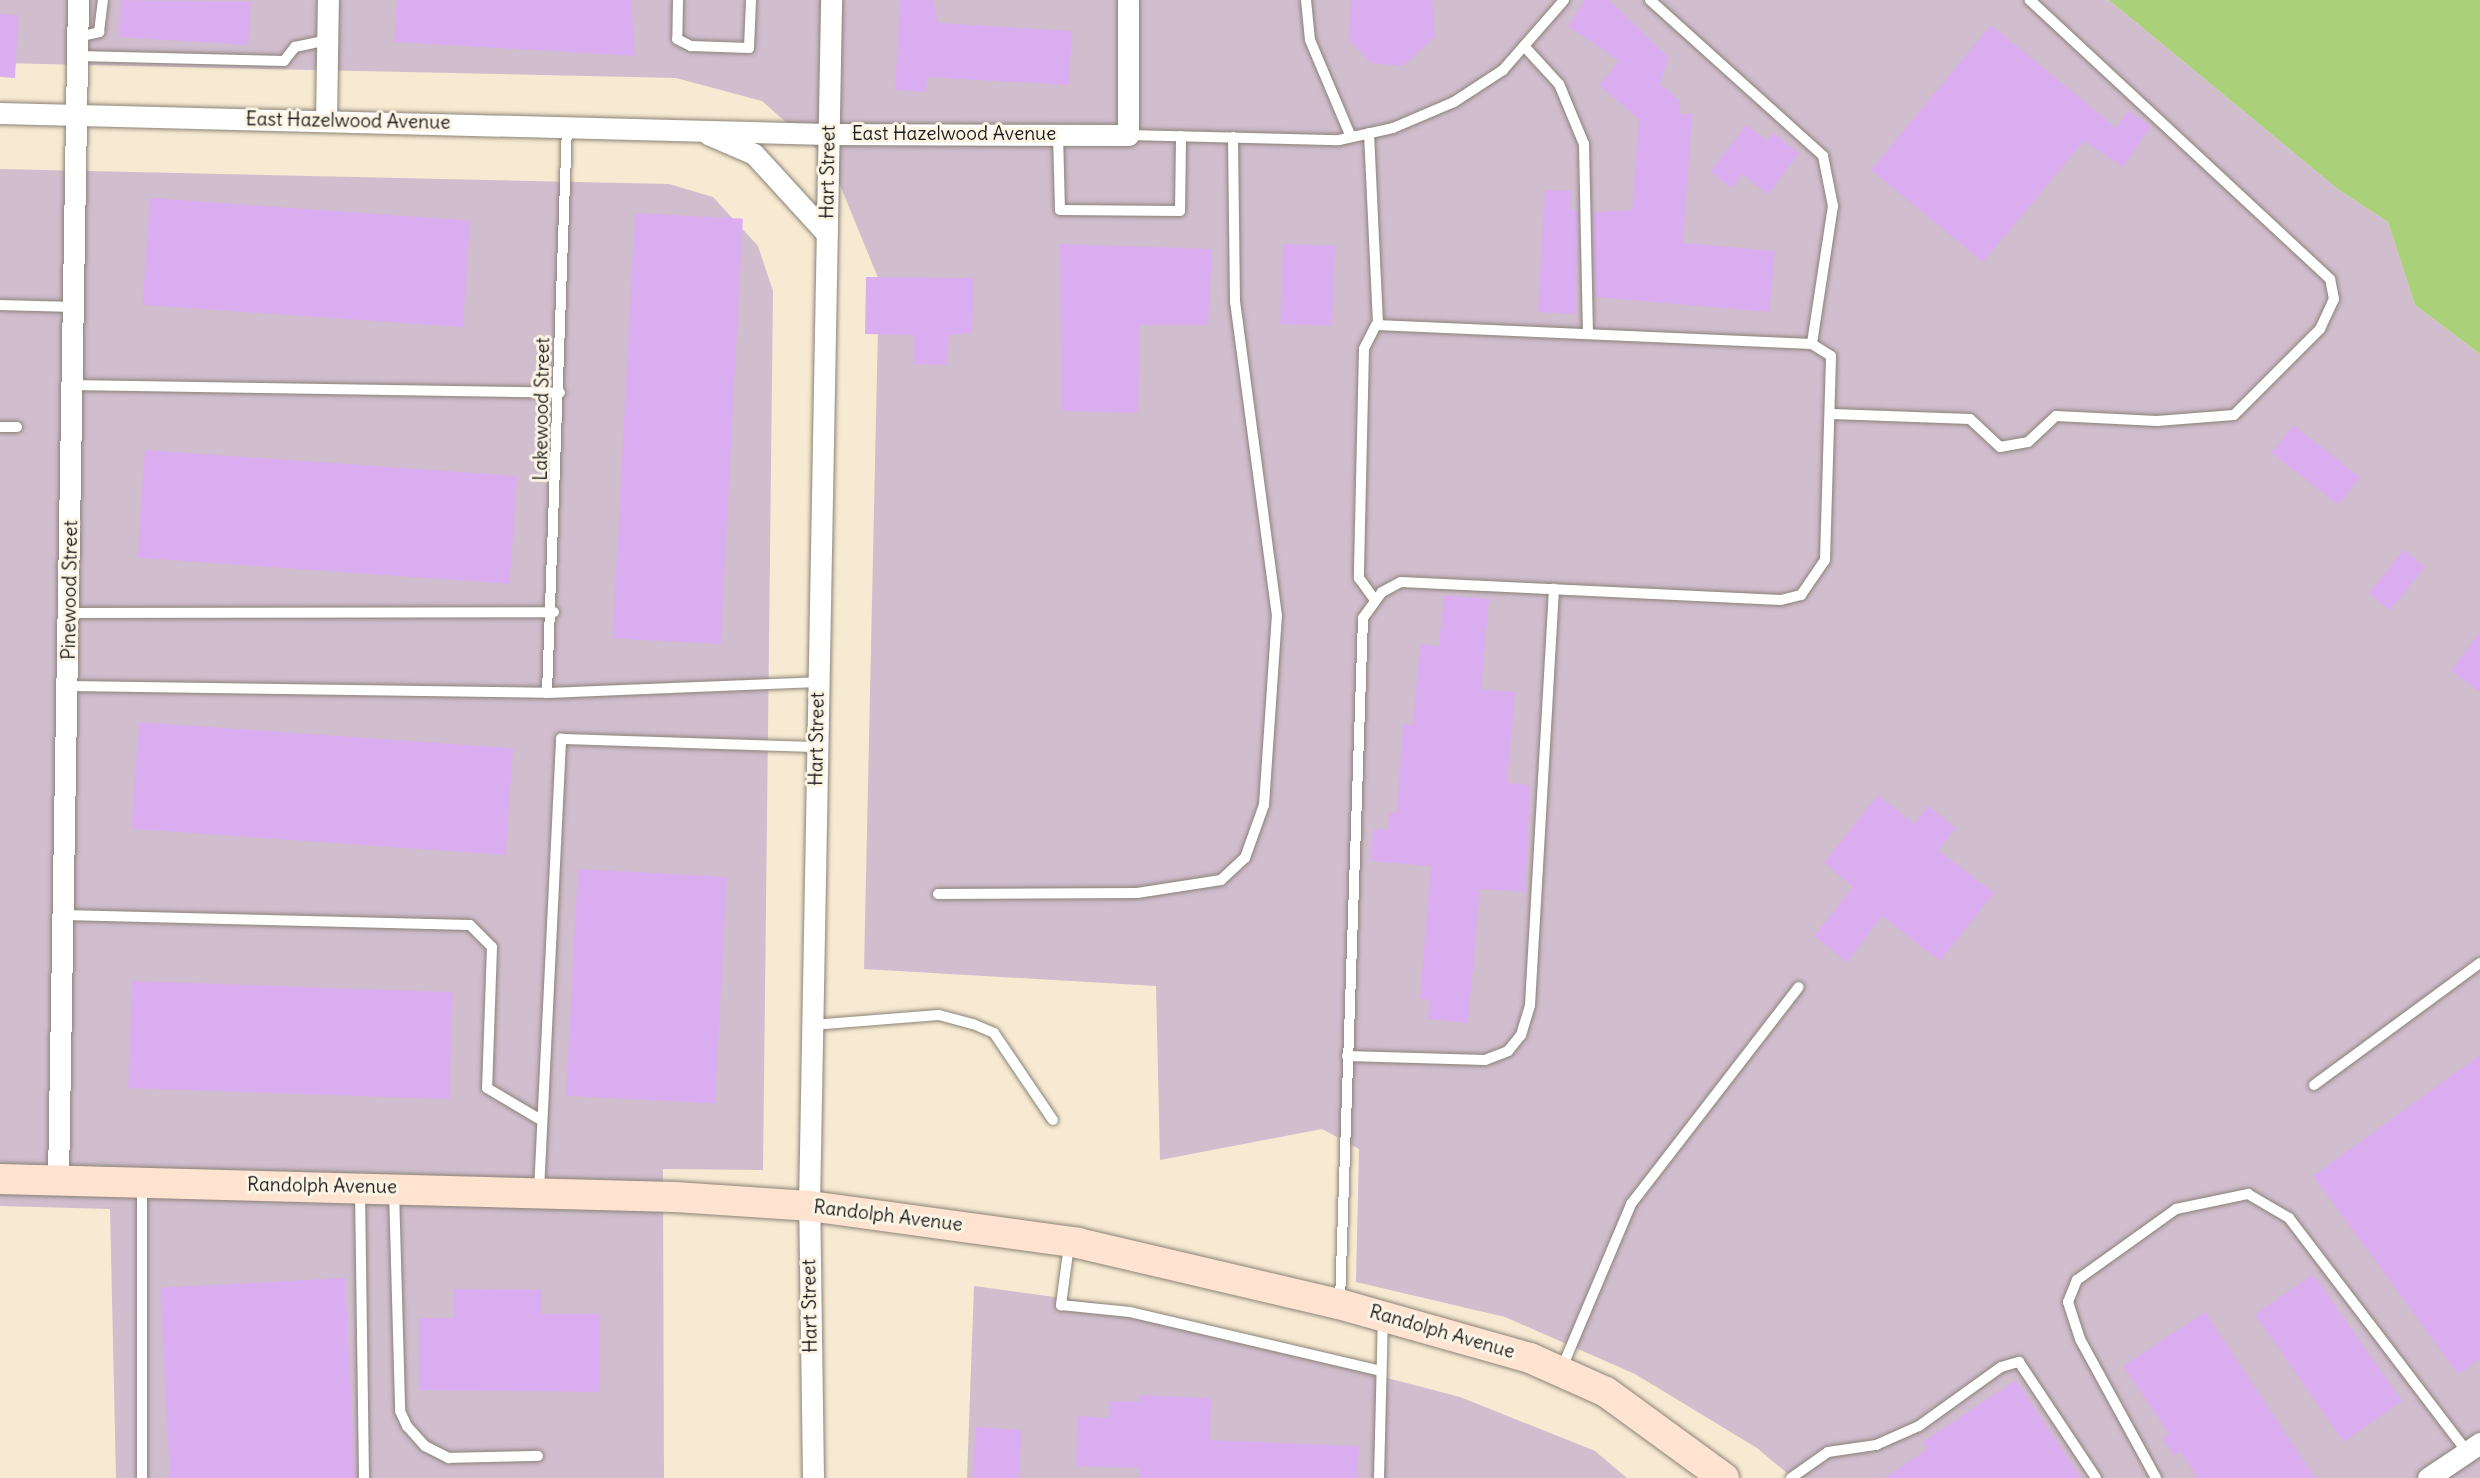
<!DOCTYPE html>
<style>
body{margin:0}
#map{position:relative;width:2480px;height:1478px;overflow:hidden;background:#f7ead2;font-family:Delius,sans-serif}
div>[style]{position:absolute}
.industrial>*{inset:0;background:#d0bdce}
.green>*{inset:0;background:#abd07a}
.building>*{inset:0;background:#daaef0;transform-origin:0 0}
.roads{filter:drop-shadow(0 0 2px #8a8377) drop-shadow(0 0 2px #8a8377)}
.service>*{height:10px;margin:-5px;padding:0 5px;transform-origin:5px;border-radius:5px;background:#fff}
.minor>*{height:21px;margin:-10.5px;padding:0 10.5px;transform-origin:10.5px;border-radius:10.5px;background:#fff}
.secondary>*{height:30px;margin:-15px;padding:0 15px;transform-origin:15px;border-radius:15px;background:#fee3d1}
span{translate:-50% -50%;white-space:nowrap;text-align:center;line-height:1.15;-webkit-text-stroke:6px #fcf5e5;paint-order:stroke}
.street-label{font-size:19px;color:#1c1c1c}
</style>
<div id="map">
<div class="industrial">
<div style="clip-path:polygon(0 0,2109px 0,2339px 190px,2388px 222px,2415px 305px,2480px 354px,2480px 1478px,1793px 1478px,1757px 1448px,1635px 1374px,1505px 1317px,1356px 1282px,1359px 1149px,1322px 1129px,1160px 1160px,1156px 986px,864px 969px,879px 280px,830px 161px,762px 101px,676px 78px,0 63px)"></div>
<div style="clip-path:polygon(0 169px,669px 184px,713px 197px,758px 246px,773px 291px,763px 1170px,663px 1169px,664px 1478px,116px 1478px,110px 1209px,0 1206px)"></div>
<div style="clip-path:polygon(974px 1286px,1099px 1303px,1460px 1397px,1595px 1451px,1627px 1478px,967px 1478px)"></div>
</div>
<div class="green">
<div style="clip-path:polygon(2109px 0,2480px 0,2480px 354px,2415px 305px,2388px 222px,2339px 190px)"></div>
</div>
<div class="building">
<div style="clip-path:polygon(121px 0,251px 2px,248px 45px,119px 37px)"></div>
<div style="clip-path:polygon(397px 0,631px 0,635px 56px,394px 42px)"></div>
<div style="clip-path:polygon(900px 0,933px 0,938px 23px,1072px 31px,1069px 85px,927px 77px,926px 92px,895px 90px)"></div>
<div style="clip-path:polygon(1351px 0,1432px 0,1435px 37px,1403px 66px,1371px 63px,1349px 40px)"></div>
<div style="clip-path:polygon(1585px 0,1609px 0,1668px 57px,1660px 84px,1680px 101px,1679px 114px,1692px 114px,1683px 243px,1775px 251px,1769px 312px,1595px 297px,1593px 212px,1632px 210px,1639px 119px,1599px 85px,1619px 61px,1568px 26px)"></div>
<div style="clip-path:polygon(0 14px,18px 15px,15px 78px,0 77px)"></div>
<div style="clip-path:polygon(1991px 25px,2116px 128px,2128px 111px,2151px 126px,2123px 167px,2084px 141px,1983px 262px,1871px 170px)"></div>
<div style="clip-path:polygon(1746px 125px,1767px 141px,1773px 133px,1799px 153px,1768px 194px,1742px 174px,1732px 188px,1710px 172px)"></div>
<div style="clip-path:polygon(1545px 190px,1571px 191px,1570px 210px,1578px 211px,1575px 314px,1538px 312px)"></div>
<div style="left:150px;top:198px;width:321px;height:107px;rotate:4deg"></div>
<div style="left:635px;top:213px;width:108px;height:426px;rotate:3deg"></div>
<div style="clip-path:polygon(1060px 244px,1212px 249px,1208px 325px,1140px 325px,1138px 413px,1062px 411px)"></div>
<div style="left:1283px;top:244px;width:52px;height:80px;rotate:2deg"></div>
<div style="clip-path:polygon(866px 277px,974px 278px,972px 333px,949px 335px,947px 365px,913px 364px,913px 335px,865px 334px)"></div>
<div style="left:2293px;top:425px;width:85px;height:35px;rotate:38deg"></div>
<div style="left:145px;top:450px;width:373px;height:108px;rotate:4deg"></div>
<div style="left:2404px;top:550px;width:27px;height:56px;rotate:39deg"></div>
<div style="clip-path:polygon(1444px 595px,1489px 599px,1481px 689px,1515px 692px,1507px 783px,1530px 785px,1525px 892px,1480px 889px,1468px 1023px,1428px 1019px,1430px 1000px,1420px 999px,1431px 866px,1371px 861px,1373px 829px,1388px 830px,1389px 812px,1397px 813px,1403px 724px,1413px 725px,1420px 644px,1439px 646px)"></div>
<div style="clip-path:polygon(2480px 631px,2480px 692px,2451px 671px)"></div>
<div style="left:139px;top:722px;width:375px;height:107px;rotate:4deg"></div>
<div style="clip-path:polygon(1878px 795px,1914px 824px,1928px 806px,1956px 828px,1938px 850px,1994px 893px,1940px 961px,1882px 916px,1847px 962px,1814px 936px,1853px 887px,1824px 863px)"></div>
<div style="left:578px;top:869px;width:149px;height:227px;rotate:3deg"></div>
<div style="left:132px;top:981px;width:321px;height:107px;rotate:2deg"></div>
<div style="clip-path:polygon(2480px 1055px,2480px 1359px,2458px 1374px,2313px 1176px)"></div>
<div style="left:2313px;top:1274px;width:155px;height:71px;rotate:55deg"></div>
<div style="left:345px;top:1278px;width:200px;height:185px;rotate:87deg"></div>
<div style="clip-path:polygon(454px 1289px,542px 1290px,542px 1314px,600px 1314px,600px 1392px,419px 1390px,419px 1318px,454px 1318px)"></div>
<div style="clip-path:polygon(2205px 1312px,2315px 1478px,2198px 1478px,2180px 1451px,2174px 1456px,2162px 1438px,2169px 1434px,2123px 1366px)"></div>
<div style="clip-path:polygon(2016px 1380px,2081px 1478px,1884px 1478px,1928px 1449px,1923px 1442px)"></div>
<div style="clip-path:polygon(1140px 1395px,1211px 1398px,1210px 1440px,1359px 1446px,1357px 1478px,1139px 1478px,1140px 1468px,1076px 1466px,1078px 1416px,1109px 1418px,1109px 1401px,1139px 1402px)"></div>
<div style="left:976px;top:1427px;width:46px;height:51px;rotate:4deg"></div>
</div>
<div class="roads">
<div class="service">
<div style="left:678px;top:0;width:39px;rotate:91deg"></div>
<div style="left:677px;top:39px;width:16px;rotate:27deg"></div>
<div style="left:691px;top:46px;width:58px;rotate:2deg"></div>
<div style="left:749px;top:48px;width:48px;rotate:-87.6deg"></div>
<div style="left:1306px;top:0;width:40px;rotate:84.3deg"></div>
<div style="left:1310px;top:40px;width:105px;rotate:67.1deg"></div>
<div style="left:1650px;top:0;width:233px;rotate:42deg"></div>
<div style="left:1823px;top:156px;width:51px;rotate:78.7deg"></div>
<div style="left:1833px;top:206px;width:140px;rotate:98.7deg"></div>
<div style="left:78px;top:37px;width:22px;rotate:-13deg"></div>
<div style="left:99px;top:32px;width:32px;rotate:-83deg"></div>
<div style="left:1524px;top:46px;width:52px;rotate:47.4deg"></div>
<div style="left:1559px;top:84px;width:65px;rotate:67.4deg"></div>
<div style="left:1584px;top:144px;width:190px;rotate:88.8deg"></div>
<div style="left:78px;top:56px;width:206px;rotate:1.4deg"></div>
<div style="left:284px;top:61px;width:18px;rotate:-52deg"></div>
<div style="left:295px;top:47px;width:33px;rotate:-12deg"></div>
<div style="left:1369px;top:133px;width:191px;rotate:87.3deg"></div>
<div style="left:1058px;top:134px;width:76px;rotate:88.5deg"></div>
<div style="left:1060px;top:210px;width:120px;rotate:0.5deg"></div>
<div style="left:1180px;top:211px;width:75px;rotate:-89.2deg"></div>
<div style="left:1128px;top:135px;width:211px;rotate:1.4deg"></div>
<div style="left:1339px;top:140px;width:55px;rotate:-12.5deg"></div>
<div style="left:1393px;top:128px;width:66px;rotate:-23.1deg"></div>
<div style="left:1454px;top:102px;width:59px;rotate:-33.1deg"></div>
<div style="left:1503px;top:70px;width:93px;rotate:-48.9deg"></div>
<div style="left:0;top:305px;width:74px;rotate:1.5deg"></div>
<div style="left:75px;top:385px;width:485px;rotate:0.9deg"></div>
<div style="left:1832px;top:414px;width:138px;rotate:2.1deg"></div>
<div style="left:1970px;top:419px;width:41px;rotate:43deg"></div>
<div style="left:2000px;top:447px;width:28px;rotate:-10deg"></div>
<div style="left:2028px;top:442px;width:38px;rotate:-43deg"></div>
<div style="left:2056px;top:416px;width:101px;rotate:2.8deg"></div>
<div style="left:2157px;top:421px;width:77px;rotate:-4.5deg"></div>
<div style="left:2234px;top:415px;width:122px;rotate:-45deg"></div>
<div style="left:2320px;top:329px;width:33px;rotate:-65deg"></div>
<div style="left:2334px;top:299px;width:20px;rotate:-101deg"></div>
<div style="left:2330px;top:279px;width:410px;rotate:-137.1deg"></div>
<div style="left:0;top:427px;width:17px"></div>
<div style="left:70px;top:613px;width:484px;rotate:-0.1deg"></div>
<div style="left:68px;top:686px;width:479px;rotate:0.8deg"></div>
<div style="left:547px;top:693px;width:271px;rotate:-2.3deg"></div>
<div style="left:547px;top:693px;width:567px;rotate:-87.98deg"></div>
<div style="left:938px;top:894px;width:199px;rotate:-0.3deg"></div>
<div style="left:1137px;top:893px;width:85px;rotate:-8.8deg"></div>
<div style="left:1221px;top:880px;width:33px;rotate:-43deg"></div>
<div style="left:1245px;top:858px;width:56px;rotate:-70.3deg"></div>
<div style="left:1264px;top:805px;width:189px;rotate:-86.1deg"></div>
<div style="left:1277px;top:616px;width:317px;rotate:-97.6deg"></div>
<div style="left:1235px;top:302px;width:165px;rotate:-90.7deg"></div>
<div style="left:63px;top:915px;width:407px;rotate:1.4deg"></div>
<div style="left:470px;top:925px;width:31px;rotate:45deg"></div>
<div style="left:492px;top:947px;width:141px;rotate:92deg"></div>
<div style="left:487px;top:1088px;width:63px;rotate:30.7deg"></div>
<div style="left:812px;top:1025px;width:127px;rotate:-4.5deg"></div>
<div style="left:939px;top:1015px;width:35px;rotate:15deg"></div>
<div style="left:973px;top:1024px;width:23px;rotate:23deg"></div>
<div style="left:994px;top:1033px;width:105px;rotate:55.9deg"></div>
<div style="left:1347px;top:1056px;width:138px;rotate:1.7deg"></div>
<div style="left:1485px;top:1060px;width:25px;rotate:-21deg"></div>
<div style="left:1508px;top:1051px;width:21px;rotate:-51deg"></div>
<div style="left:1521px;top:1035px;width:31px;rotate:-73deg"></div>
<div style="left:1530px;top:1005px;width:417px;rotate:-86.7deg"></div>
<div style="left:2314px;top:1085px;width:206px;rotate:-36.3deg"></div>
<div style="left:142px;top:1185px;width:293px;rotate:90deg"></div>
<div style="left:360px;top:1190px;width:288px;rotate:89.2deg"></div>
<div style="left:394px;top:1190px;width:221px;rotate:88.4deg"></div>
<div style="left:400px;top:1411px;width:17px;rotate:65deg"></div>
<div style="left:407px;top:1426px;width:27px;rotate:48deg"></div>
<div style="left:425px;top:1446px;width:27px;rotate:27deg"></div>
<div style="left:449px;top:1458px;width:89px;rotate:-1.3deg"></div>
<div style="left:539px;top:1191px;width:453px;rotate:-87.2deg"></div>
<div style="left:561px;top:739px;width:256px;rotate:1.8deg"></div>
<div style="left:1069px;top:1245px;width:61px;rotate:97.6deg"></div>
<div style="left:1061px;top:1305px;width:69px;rotate:5.8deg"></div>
<div style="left:1130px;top:1312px;width:258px;rotate:13.2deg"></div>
<div style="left:1340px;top:1301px;width:683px;rotate:-88.07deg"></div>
<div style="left:1363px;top:618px;width:32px;rotate:-54deg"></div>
<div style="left:1382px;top:592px;width:21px;rotate:-28deg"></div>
<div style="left:1401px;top:582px;width:380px;rotate:2.7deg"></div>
<div style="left:1781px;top:600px;width:21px;rotate:-14deg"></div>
<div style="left:1801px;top:595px;width:42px;rotate:-55.6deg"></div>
<div style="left:1825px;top:560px;width:204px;rotate:-88.3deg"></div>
<div style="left:1831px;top:356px;width:22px;rotate:-148deg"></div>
<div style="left:1812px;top:344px;width:436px;rotate:-177.5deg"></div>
<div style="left:1376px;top:325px;width:27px;rotate:117deg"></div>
<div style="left:1364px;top:349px;width:229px;rotate:91.3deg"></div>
<div style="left:1359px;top:578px;width:27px;rotate:54deg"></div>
<div style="left:1561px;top:1370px;width:180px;rotate:-67.1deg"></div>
<div style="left:1631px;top:1204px;width:274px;rotate:-52.3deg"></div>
<div style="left:1379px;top:1478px;width:160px;rotate:-88.6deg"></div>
<div style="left:1791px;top:1478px;width:45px;rotate:-35.1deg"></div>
<div style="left:1828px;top:1452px;width:49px;rotate:-8.3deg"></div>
<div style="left:1876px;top:1445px;width:47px;rotate:-23.8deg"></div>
<div style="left:1919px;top:1426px;width:101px;rotate:-35.7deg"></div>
<div style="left:2001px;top:1367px;width:19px;rotate:-16deg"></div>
<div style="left:2019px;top:1362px;width:139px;rotate:56.4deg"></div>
<div style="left:2156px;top:1478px;width:158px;rotate:-118.7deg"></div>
<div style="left:2080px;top:1339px;width:39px;rotate:-108deg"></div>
<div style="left:2068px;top:1302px;width:24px;rotate:-68deg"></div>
<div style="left:2077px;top:1280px;width:122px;rotate:-35.6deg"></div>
<div style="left:2176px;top:1209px;width:74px;rotate:-11.8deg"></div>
<div style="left:2248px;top:1194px;width:48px;rotate:30.3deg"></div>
<div style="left:2289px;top:1218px;width:294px;rotate:52.7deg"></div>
</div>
<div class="minor">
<div style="left:0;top:113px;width:828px;rotate:1.45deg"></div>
<div style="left:828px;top:134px;width:300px;rotate:0.2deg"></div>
<div style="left:1128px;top:135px;width:135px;rotate:-90deg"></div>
<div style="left:326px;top:121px;width:121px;rotate:-89.1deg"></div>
<div style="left:708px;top:134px;width:50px;rotate:23.5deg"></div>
<div style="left:754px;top:154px;width:108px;rotate:47.6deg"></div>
<div style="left:58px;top:1180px;width:1180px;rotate:-89.03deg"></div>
<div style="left:813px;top:1478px;width:272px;rotate:-90.8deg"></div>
<div style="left:809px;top:1206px;width:1206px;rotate:-88.95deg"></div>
<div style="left:2428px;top:1478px;width:63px;rotate:-33.9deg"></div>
</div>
<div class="secondary">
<div style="left:0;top:1179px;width:675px;rotate:1.53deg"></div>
<div style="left:675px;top:1197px;width:134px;rotate:3.8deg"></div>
<div style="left:809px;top:1206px;width:272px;rotate:7.8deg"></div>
<div style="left:1078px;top:1243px;width:268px;rotate:13.2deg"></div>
<div style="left:1339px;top:1304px;width:198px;rotate:15.8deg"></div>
<div style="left:1530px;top:1358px;width:83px;rotate:24.1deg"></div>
<div style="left:1606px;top:1392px;width:146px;rotate:36.1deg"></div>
</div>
</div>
<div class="street-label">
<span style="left:348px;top:121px;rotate:1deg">East Hazelwood Avenue</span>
<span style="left:954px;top:134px">East Hazelwood Avenue</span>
<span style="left:828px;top:172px;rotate:-89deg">Hart Street</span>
<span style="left:542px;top:409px;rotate:-89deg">Lakewood Street</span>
<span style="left:70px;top:590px;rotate:-89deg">Pinewood Street</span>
<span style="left:817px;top:739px;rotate:-89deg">Hart Street</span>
<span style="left:322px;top:1186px;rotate:1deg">Randolph Avenue</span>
<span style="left:888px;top:1216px;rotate:7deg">Randolph Avenue</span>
<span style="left:810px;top:1306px;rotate:-91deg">Hart Street</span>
<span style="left:1442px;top:1332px;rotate:16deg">Randolph Avenue</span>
</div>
</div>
